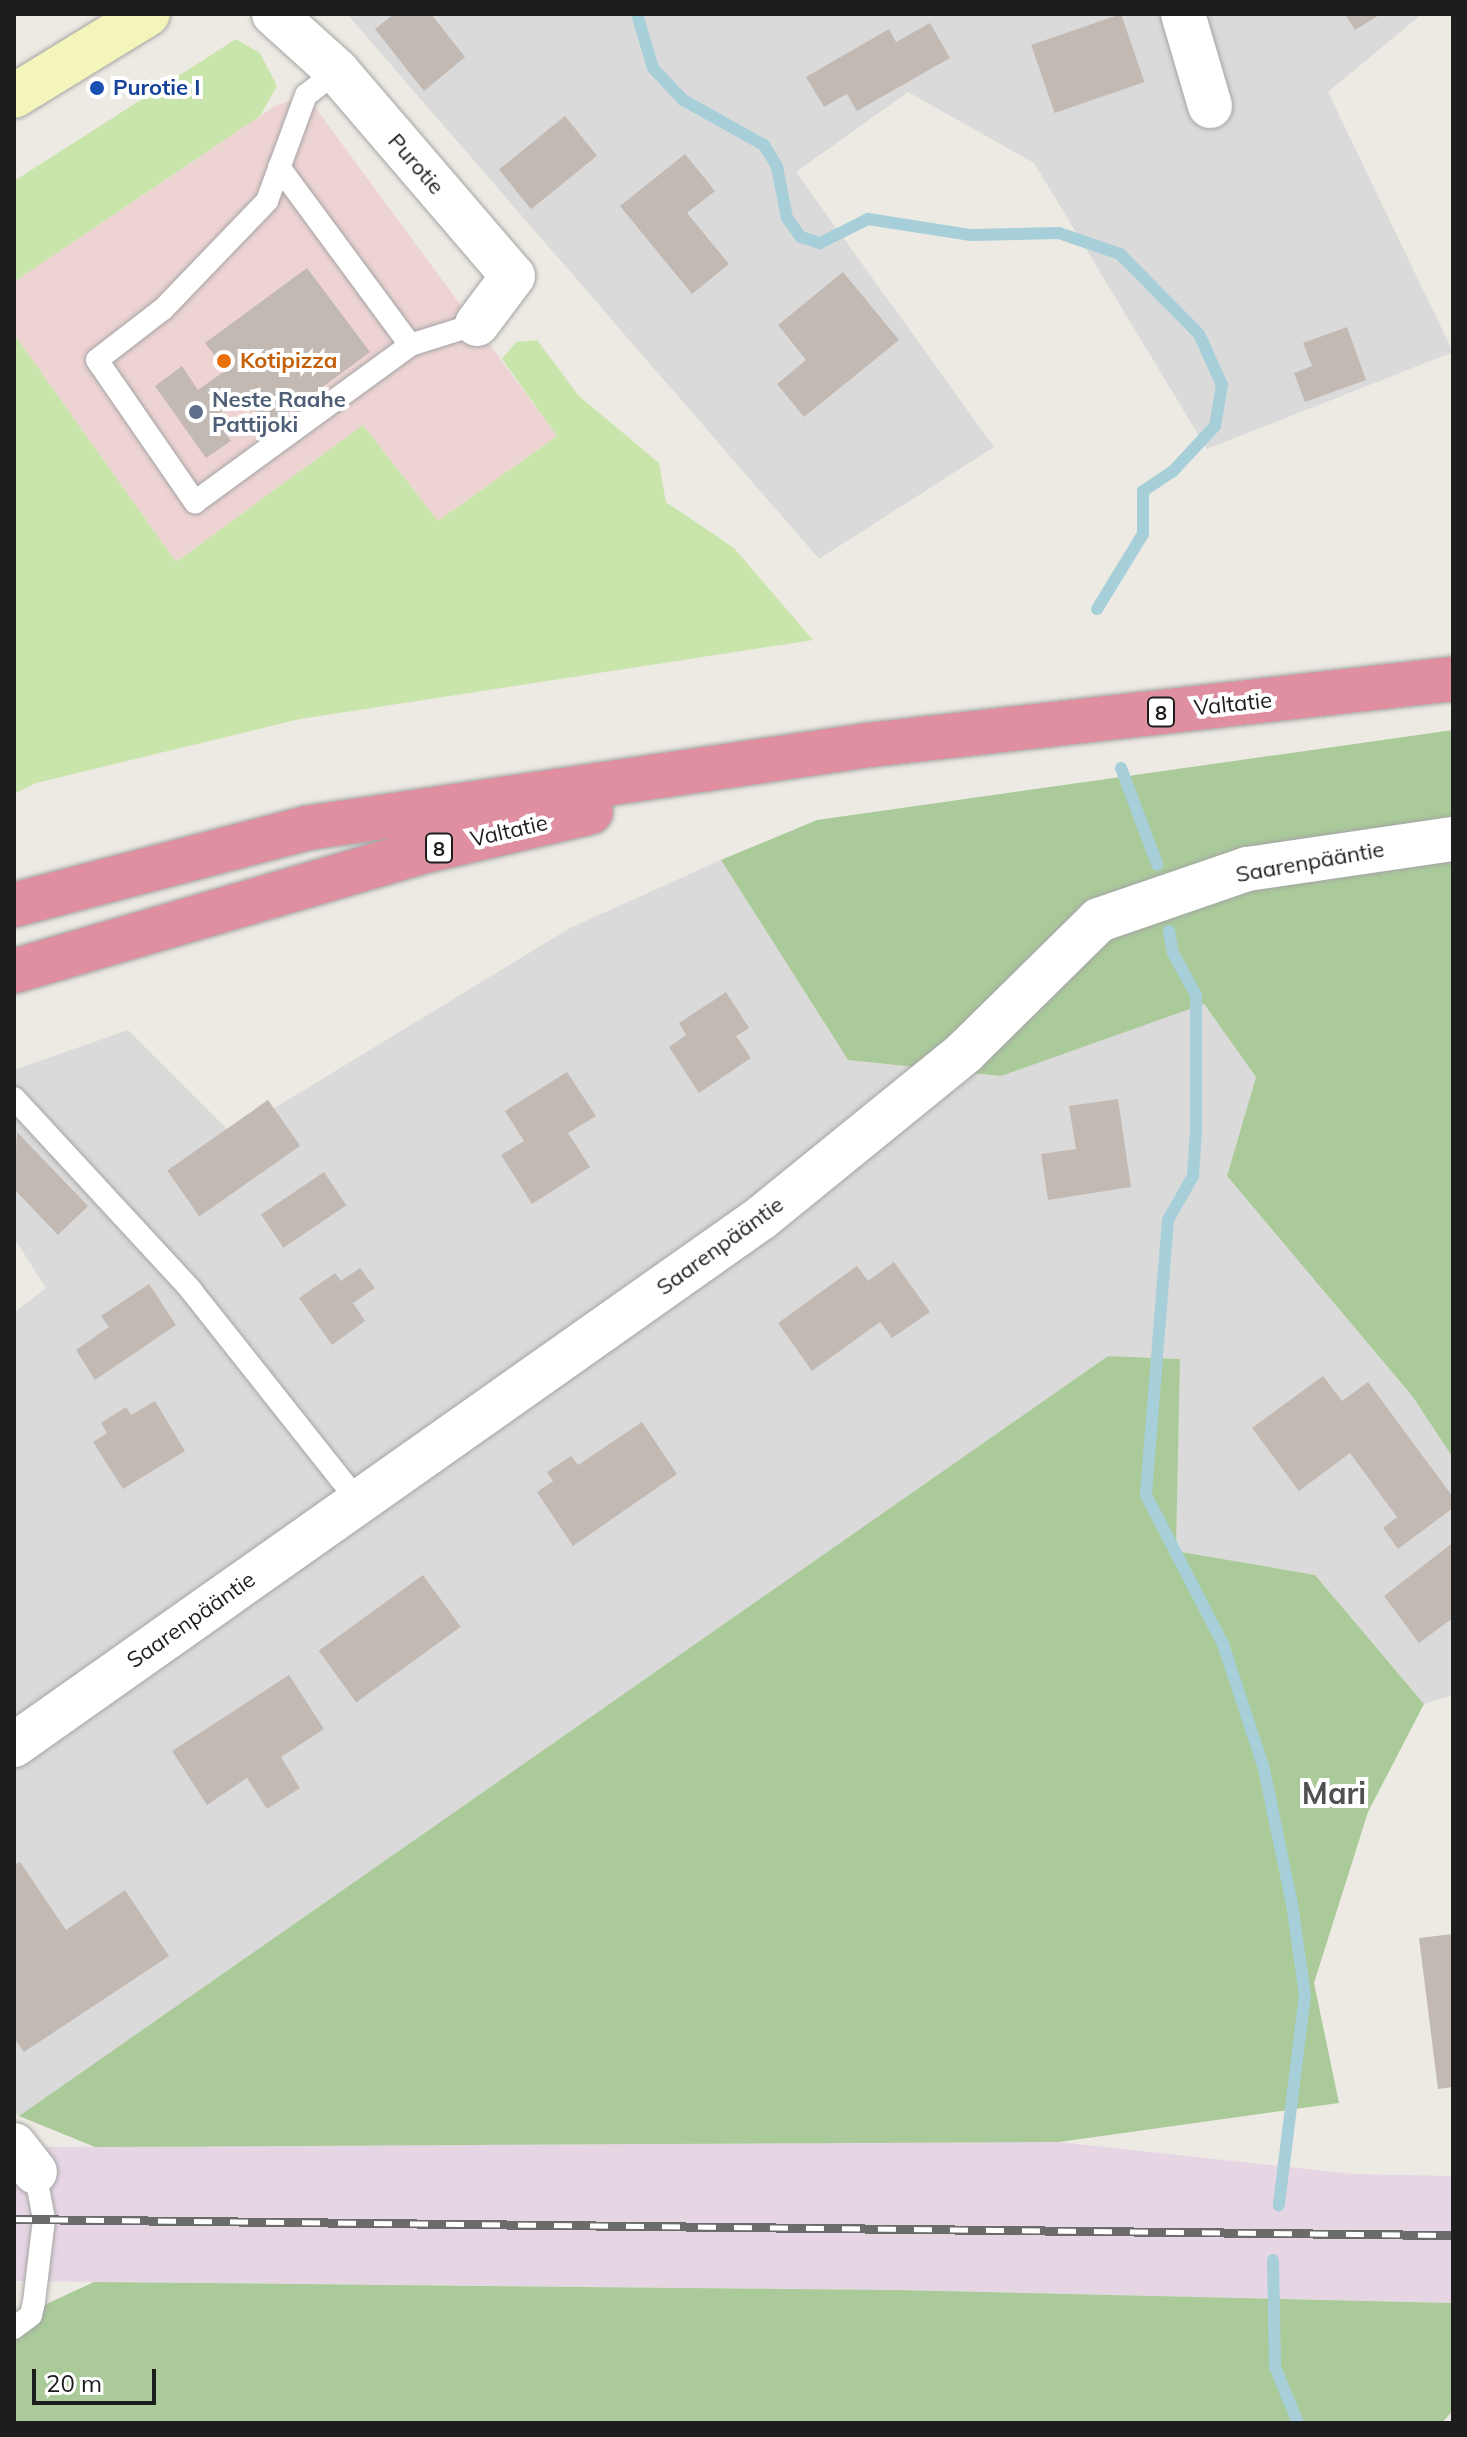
<!DOCTYPE html>
<meta charset="utf-8">
<style>
body{margin:0}
#map{position:relative;width:1467px;height:2437px;overflow:hidden;background:#edeae3;font-family:Mulish,sans-serif}
div>[style]{position:absolute}
.residential>*{inset:0;background:#dbdada}
.commercial>*{inset:0;background:#eed3d3}
.industrial>*{inset:0;background:#e6d6e4}
.grass>*{inset:0;background:#cae5ac}
.forest>*{inset:0;background:#aaca9a}
.stream>*{height:12px;margin:-6px;padding:0 6px;transform-origin:6px;border-radius:6px;background:#a6cfd9}
.building>*{inset:0;background:#c2b9b3;transform-origin:0 0}
.roads{filter:drop-shadow(0 0 2px #a4a4a4) drop-shadow(0 0 2px #a4a4a4)}
.lane>*{height:22px;margin:-11px;padding:0 11px;transform-origin:11px;border-radius:11px;background:#fff}
.street>*{height:44px;margin:-22px;padding:0 22px;transform-origin:22px;border-radius:22px;background:#fff}
.secondary>*{height:44px;margin:-22px;padding:0 22px;transform-origin:22px;border-radius:22px;background:#f4f5ba}
.highway>*{height:44px;margin:-22px;padding:0 22px;transform-origin:22px;border-radius:22px;background:#e08fa1}
.rail>*{height:9px;margin-top:-4.5px;transform-origin:0;background:repeating-linear-gradient(90deg,#fff 0 18px,#6b6b6b 0 36px);box-sizing:border-box;border-block:2px solid #6b6b6b}
.dots>*{width:22px;height:22px;translate:-50% -50%;box-sizing:border-box;border:4px solid #fff;border-radius:50%}
span{translate:-50% -50%;white-space:nowrap;text-align:center;line-height:1.15;-webkit-text-stroke:8px #fff;paint-order:stroke}
.shield-label span{padding:2px 6px;background:#fff;border:2px solid;border-radius:6px;-webkit-text-stroke-width:0}
.shield-label{font-size:20px;color:#1d1d1d;font-weight:700}
.transit-label{font-size:22px;color:#164399;font-weight:700}
.left{translate:0 -50%;text-align:left}
.street-label{font-size:22px;color:#1d1d1d}
.food-label{font-size:22px;color:#c56008;font-weight:700}
.service-label{font-size:22px;color:#4e5e75;font-weight:700}
.district-label{font-size:30px;color:#505050;font-weight:700}
.frame{position:absolute;inset:0;border:16px solid #1d1d1d;pointer-events:none}
.scale{position:absolute;left:32px;top:2369px;width:124px;height:36px;box-sizing:border-box;border:4px solid #1d1d1d;border-top:0;padding-left:10px;font-size:24px;line-height:28px;white-space:nowrap;color:#1d1d1d;-webkit-text-stroke:6px #fff;paint-order:stroke}
</style>
<div id="map">
<div class="residential">
<div style="clip-path:polygon(347px 14px,1422px 14px,1328px 92px,1453px 352px,1207px 449px,1034px 163px,908px 92px,796px 172px,994px 447px,819px 559px)"></div>
<div style="clip-path:polygon(721px 860px,848px 1060px,1001px 1076px,1203px 1003px,1256px 1077px,1227px 1176px,1413px 1397px,1453px 1458px,1453px 1695px,1424px 1704px,1315px 1575px,1176px 1551px,1180px 1359px,1108px 1356px,19px 2116px,14px 2111px,14px 1313px,46px 1288px,14px 1238px,14px 1070px,128px 1030px,232px 1134px,570px 928px)"></div>
</div>
<div class="commercial">
<div style="clip-path:polygon(306px 95px,557px 436px,438px 521px,363px 425px,176px 562px,14px 334px,14px 282px,275px 106px)"></div>
</div>
<div class="industrial">
<div style="clip-path:polygon(1059px 2142px,1353px 2174px,1453px 2176px,1453px 2303px,895px 2290px,14px 2281px,14px 2147px)"></div>
</div>
<div class="grass">
<div style="clip-path:polygon(236px 39px,260px 53px,277px 86px,260px 116px,14px 282px,14px 181px)"></div>
<div style="clip-path:polygon(14px 334px,176px 562px,363px 425px,438px 521px,557px 436px,502px 359px,516px 342px,537px 340px,579px 396px,659px 463px,666px 502px,734px 548px,813px 640px,300px 719px,36px 783px,14px 794px)"></div>
</div>
<div class="forest">
<div style="clip-path:polygon(1453px 730px,1453px 1458px,1413px 1397px,1227px 1176px,1256px 1077px,1204px 1004px,1001px 1076px,848px 1060px,721px 860px,817px 820px)"></div>
<div style="clip-path:polygon(1108px 1356px,1180px 1359px,1176px 1551px,1315px 1575px,1424px 1704px,1368px 1812px,1314px 1983px,1339px 2103px,1059px 2142px,95px 2147px,19px 2116px)"></div>
<div style="clip-path:polygon(94px 2282px,895px 2290px,1453px 2303px,1453px 2410px,1442px 2423px,14px 2423px,14px 2319px)"></div>
</div>
<div class="stream">
<div style="left:637px;top:14px;width:56px;rotate:73.5deg"></div>
<div style="left:653px;top:68px;width:44px;rotate:46.8deg"></div>
<div style="left:683px;top:100px;width:93px;rotate:29.1deg"></div>
<div style="left:764px;top:145px;width:26px;rotate:59deg"></div>
<div style="left:777px;top:167px;width:52px;rotate:78.9deg"></div>
<div style="left:787px;top:218px;width:24px;rotate:54deg"></div>
<div style="left:801px;top:237px;width:20px;rotate:18deg"></div>
<div style="left:820px;top:243px;width:54px;rotate:-26.6deg"></div>
<div style="left:868px;top:219px;width:103px;rotate:8.9deg"></div>
<div style="left:970px;top:235px;width:89px;rotate:-1.3deg"></div>
<div style="left:1059px;top:233px;width:65px;rotate:19deg"></div>
<div style="left:1120px;top:254px;width:112px;rotate:45.4deg"></div>
<div style="left:1199px;top:334px;width:56px;rotate:65.7deg"></div>
<div style="left:1222px;top:385px;width:42px;rotate:99.7deg"></div>
<div style="left:1215px;top:426px;width:62px;rotate:133deg"></div>
<div style="left:1173px;top:471px;width:36px;rotate:146deg"></div>
<div style="left:1143px;top:491px;width:43px;rotate:90deg"></div>
<div style="left:1143px;top:534px;width:88px;rotate:121.5deg"></div>
<div style="left:1121px;top:768px;width:103px;rotate:69.4deg"></div>
<div style="left:1169px;top:931px;width:22px;rotate:80deg"></div>
<div style="left:1173px;top:953px;width:48px;rotate:61.3deg"></div>
<div style="left:1196px;top:995px;width:136px;rotate:90deg"></div>
<div style="left:1196px;top:1131px;width:45px;rotate:93.8deg"></div>
<div style="left:1193px;top:1176px;width:51px;rotate:119.6deg"></div>
<div style="left:1168px;top:1220px;width:276px;rotate:94.6deg"></div>
<div style="left:1146px;top:1495px;width:168px;rotate:62.7deg"></div>
<div style="left:1223px;top:1644px;width:132px;rotate:71.8deg"></div>
<div style="left:1264px;top:1769px;width:138px;rotate:78.3deg"></div>
<div style="left:1292px;top:1904px;width:92px;rotate:81.9deg"></div>
<div style="left:1305px;top:1995px;width:212px;rotate:97.1deg"></div>
<div style="left:1273px;top:2260px;width:107px;rotate:88.9deg"></div>
<div style="left:1275px;top:2367px;width:61px;rotate:67.7deg"></div>
</div>
<div class="building">
<div style="clip-path:polygon(394px 14px,431px 14px,465px 57px,424px 91px,375px 29px)"></div>
<div style="left:1121px;top:14px;width:72px;height:95px;rotate:71deg"></div>
<div style="clip-path:polygon(1345px 14px,1381px 14px,1355px 30px)"></div>
<div style="clip-path:polygon(930px 23px,950px 58px,857px 111px,847px 94px,824px 107px,806px 77px,889px 29px,896px 42px)"></div>
<div style="left:565px;top:116px;width:51px;height:85px;rotate:51deg"></div>
<div style="clip-path:polygon(685px 154px,715px 191px,687px 213px,729px 264px,692px 294px,620px 206px)"></div>
<div style="clip-path:polygon(307px 268px,370px 352px,267px 428px,244px 395px,214px 417px,231px 441px,206px 458px,155px 386px,182px 366px,198px 390px,226px 370px,205px 343px)"></div>
<div style="clip-path:polygon(843px 272px,899px 340px,804px 417px,777px 384px,806px 360px,778px 325px)"></div>
<div style="clip-path:polygon(1347px 327px,1366px 380px,1305px 402px,1294px 373px,1312px 366px,1303px 343px)"></div>
<div style="clip-path:polygon(726px 992px,749px 1028px,736px 1036px,751px 1058px,699px 1093px,669px 1047px,686px 1035px,679px 1023px)"></div>
<div style="clip-path:polygon(567px 1072px,596px 1116px,568px 1133px,590px 1167px,532px 1204px,501px 1155px,524px 1141px,505px 1111px)"></div>
<div style="clip-path:polygon(1118px 1099px,1131px 1187px,1048px 1200px,1041px 1154px,1076px 1149px,1069px 1106px)"></div>
<div style="left:268px;top:1100px;width:56px;height:123px;rotate:55deg"></div>
<div style="clip-path:polygon(17px 1132px,88px 1206px,58px 1235px,14px 1189px)"></div>
<div style="left:324px;top:1172px;width:40px;height:76px;rotate:56deg"></div>
<div style="clip-path:polygon(894px 1262px,930px 1312px,892px 1338px,880px 1322px,812px 1371px,778px 1323px,857px 1266px,868px 1281px)"></div>
<div style="clip-path:polygon(360px 1268px,375px 1288px,353px 1303px,365px 1321px,332px 1345px,299px 1298px,335px 1273px,341px 1281px)"></div>
<div style="clip-path:polygon(149px 1284px,176px 1325px,95px 1380px,76px 1350px,109px 1327px,101px 1316px)"></div>
<div style="clip-path:polygon(1323px 1376px,1342px 1401px,1368px 1382px,1453px 1497px,1453px 1508px,1398px 1549px,1383px 1528px,1397px 1517px,1350px 1453px,1299px 1491px,1252px 1428px)"></div>
<div style="clip-path:polygon(155px 1401px,185px 1451px,123px 1489px,93px 1442px,107px 1433px,101px 1423px,126px 1407px,131px 1415px)"></div>
<div style="clip-path:polygon(642px 1422px,677px 1474px,573px 1546px,537px 1492px,553px 1481px,547px 1472px,571px 1456px,578px 1465px)"></div>
<div style="clip-path:polygon(1451px 1544px,1453px 1618px,1419px 1643px,1384px 1596px)"></div>
<div style="left:423px;top:1575px;width:64px;height:129px;rotate:54deg"></div>
<div style="clip-path:polygon(289px 1675px,324px 1729px,281px 1757px,300px 1788px,267px 1809px,247px 1778px,207px 1805px,172px 1751px)"></div>
<div style="clip-path:polygon(20px 1862px,66px 1930px,125px 1890px,169px 1956px,24px 2052px,14px 2038px,14px 1865px)"></div>
<div style="clip-path:polygon(1453px 1934px,1453px 2087px,1438px 2089px,1419px 1938px)"></div>
</div>
<div class="roads">
<div class="lane">
<div style="left:337px;top:71px;width:39px;rotate:142deg"></div>
<div style="left:306px;top:95px;width:113px;rotate:110.2deg"></div>
<div style="left:267px;top:201px;width:150px;rotate:133.9deg"></div>
<div style="left:163px;top:309px;width:83px;rotate:142.3deg"></div>
<div style="left:97px;top:360px;width:173px;rotate:55.4deg"></div>
<div style="left:195px;top:502px;width:266px;rotate:-36.1deg"></div>
<div style="left:410px;top:345px;width:70px;rotate:-17.4deg"></div>
<div style="left:279px;top:167px;width:221px;rotate:53.6deg"></div>
<div style="left:14px;top:1098px;width:260px;rotate:47.3deg"></div>
<div style="left:190px;top:1289px;width:272px;rotate:51.6deg"></div>
<div style="left:14px;top:2328px;width:21px;rotate:-37deg"></div>
<div style="left:31px;top:2315px;width:13px;rotate:-77deg"></div>
<div style="left:34px;top:2302px;width:84px;rotate:-83.1deg"></div>
<div style="left:44px;top:2219px;width:48px;rotate:-100.8deg"></div>
</div>
<div class="street">
<div style="left:274px;top:14px;width:85px;rotate:42.1deg"></div>
<div style="left:337px;top:71px;width:270px;rotate:49.4deg"></div>
<div style="left:513px;top:276px;width:60px;rotate:126.9deg"></div>
<div style="left:1183px;top:14px;width:96px;rotate:73.6deg"></div>
<div style="left:14px;top:1745px;width:914px;rotate:-35.2deg"></div>
<div style="left:761px;top:1218px;width:263px;rotate:-39.1deg"></div>
<div style="left:965px;top:1052px;width:188px;rotate:-44.6deg"></div>
<div style="left:1099px;top:920px;width:157px;rotate:-19deg"></div>
<div style="left:1247px;top:869px;width:208px;rotate:-8.3deg"></div>
<div style="left:14px;top:2145px;width:34px;rotate:52deg"></div>
</div>
<div class="secondary">
<div style="left:14px;top:96px;width:157px;rotate:-31.5deg"></div>
</div>
<div class="highway">
<div style="left:14px;top:905px;width:303px;rotate:-14.7deg"></div>
<div style="left:307px;top:828px;width:568px;rotate:-8.4deg"></div>
<div style="left:869px;top:745px;width:588px;rotate:-6.45deg"></div>
<div style="left:14px;top:971px;width:432px;rotate:-16.3deg"></div>
<div style="left:429px;top:850px;width:166px;rotate:-13.2deg"></div>
</div>
</div>
<div class="rail">
<div style="left:14px;top:2219px;width:1439px;rotate:0.64deg"></div>
</div>
<div class="dots">
<div style="left:97px;top:88px;background:#1a4fb4"></div>
<div style="left:224px;top:361px;background:#e8710a"></div>
<div style="left:196px;top:412px;background:#5c6f8a"></div>
</div>
<div class="shield-label">
<span style="left:1161px;top:712px">8</span>
<span style="left:439px;top:848px">8</span>
</div>
<div class="transit-label">
<span class="left" style="left:113px;top:88px">Purotie I</span>
</div>
<div class="street-label">
<span style="left:416px;top:164px;rotate:49deg">Purotie</span>
<span style="left:1233px;top:704px;rotate:-6deg">Valtatie</span>
<span style="left:509px;top:831px;rotate:-13deg">Valtatie</span>
<span style="left:1310px;top:862px;rotate:-10deg">Saarenpääntie</span>
<span style="left:720px;top:1246px;rotate:-36deg">Saarenpääntie</span>
<span style="left:191px;top:1620px;rotate:-35deg">Saarenpääntie</span>
</div>
<div class="food-label">
<span class="left" style="left:240px;top:361px">Kotipizza</span>
</div>
<div class="service-label">
<span class="left" style="left:212px;top:412px">Neste Raahe<br>Pattijoki</span>
</div>
<div class="district-label">
<span style="left:1334px;top:1793px">Mari</span>
</div>
<div class="frame"></div>
<div class="scale">20 m</div>
</div>
